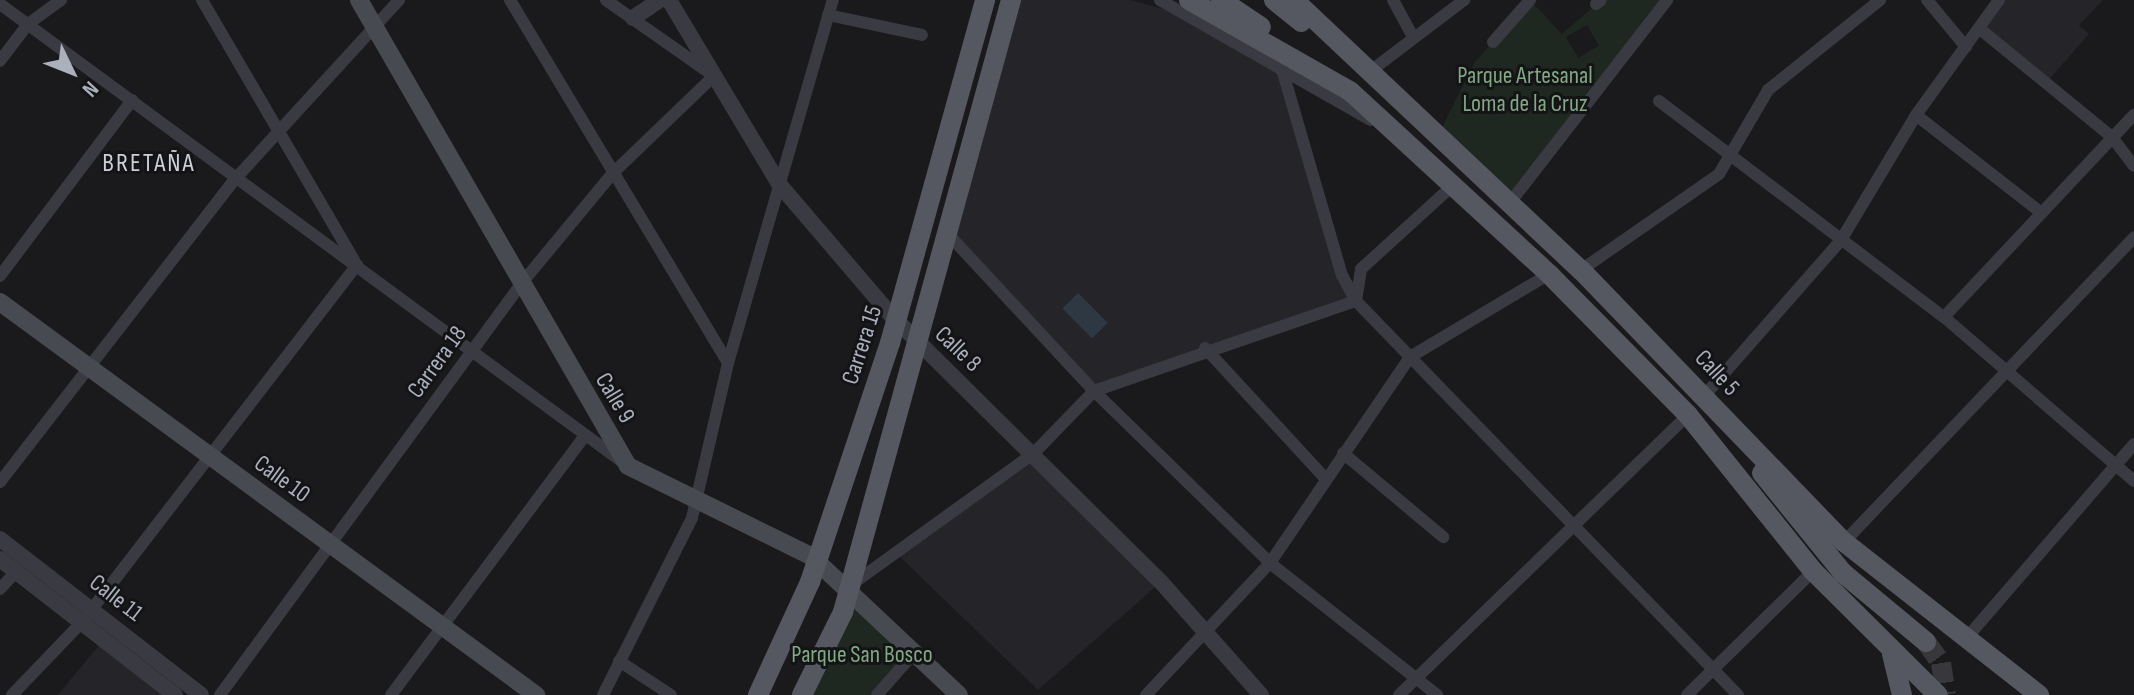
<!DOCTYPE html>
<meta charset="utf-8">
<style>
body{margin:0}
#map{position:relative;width:2134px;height:695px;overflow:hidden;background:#1a191c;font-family:"Sofia Sans Condensed",sans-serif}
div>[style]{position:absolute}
.built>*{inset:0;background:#252529}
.green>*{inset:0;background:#1f2820}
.water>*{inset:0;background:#2e3842;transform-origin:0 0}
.primary-tunnel>*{height:20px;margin-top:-10px;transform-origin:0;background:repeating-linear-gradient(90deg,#37373c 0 20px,transparent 0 30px)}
.minor>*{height:12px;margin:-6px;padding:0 6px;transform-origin:6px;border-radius:6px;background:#3a3b42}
.tertiary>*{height:16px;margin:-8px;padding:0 8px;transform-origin:8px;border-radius:8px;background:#3a3b42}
.secondary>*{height:18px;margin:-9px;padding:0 9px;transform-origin:9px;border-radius:9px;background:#484a52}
.primary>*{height:20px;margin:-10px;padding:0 10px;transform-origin:10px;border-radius:10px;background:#565861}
span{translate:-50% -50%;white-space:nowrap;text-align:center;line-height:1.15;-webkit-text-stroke:6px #141417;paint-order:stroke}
.park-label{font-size:24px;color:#80a984}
.street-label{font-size:24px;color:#abb0bd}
.neighbourhood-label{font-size:26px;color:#cccfd8;letter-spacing:2px}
.north{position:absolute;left:32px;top:32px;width:80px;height:80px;-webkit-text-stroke:6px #141417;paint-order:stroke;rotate:133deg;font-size:22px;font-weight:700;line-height:32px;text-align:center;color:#abb0bd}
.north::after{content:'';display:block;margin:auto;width:28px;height:36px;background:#abb0bd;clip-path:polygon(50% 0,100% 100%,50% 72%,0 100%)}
</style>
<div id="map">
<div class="built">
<div style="clip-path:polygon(1011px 0,1131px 0,1178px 13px,1282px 69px,1356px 301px,1094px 391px,956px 239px)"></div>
<div style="clip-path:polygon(1999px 0,2103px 0,2079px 25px,2089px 34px,2046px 83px,1980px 29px)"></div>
<div style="clip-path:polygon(1034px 453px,1161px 582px,1038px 690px,896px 553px)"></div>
<div style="clip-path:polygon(104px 639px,175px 695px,58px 695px)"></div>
</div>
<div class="green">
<div style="clip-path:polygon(evenodd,1530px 0,1562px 34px,1601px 0,1667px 0,1509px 204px,1436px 140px,1474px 63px,1530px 0,1587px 25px,1599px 46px,1578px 58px,1566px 37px,1587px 25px)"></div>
<div style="clip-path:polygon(846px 588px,914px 653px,877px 695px,802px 695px)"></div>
</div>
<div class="water">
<div style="left:1078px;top:293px;width:42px;height:22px;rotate:45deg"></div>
</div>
<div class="primary-tunnel">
<div style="left:1926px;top:642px;width:26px;rotate:54deg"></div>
<div style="left:1941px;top:663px;width:32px;rotate:81deg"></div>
</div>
<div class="minor">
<div style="left:202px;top:0;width:301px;rotate:59.7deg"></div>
<div style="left:510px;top:0;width:423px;rotate:59deg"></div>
<div style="left:1160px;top:0;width:242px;rotate:29.7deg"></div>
<div style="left:1393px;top:0;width:42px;rotate:61.6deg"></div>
<div style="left:1927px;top:0;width:61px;rotate:50.3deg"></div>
<div style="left:0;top:4px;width:776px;rotate:36.35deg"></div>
<div style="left:1596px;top:4px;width:6px;rotate:-39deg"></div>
<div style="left:828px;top:15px;width:96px;rotate:12deg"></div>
<div style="left:1980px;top:29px;width:171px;rotate:39.3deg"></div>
<div style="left:2112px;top:137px;width:36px;rotate:53deg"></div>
<div style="left:1493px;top:42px;width:56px;rotate:-48.6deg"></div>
<div style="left:0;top:61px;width:46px;rotate:-52.9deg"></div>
<div style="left:28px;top:24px;width:41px;rotate:-36deg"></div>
<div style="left:1282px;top:69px;width:215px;rotate:73.8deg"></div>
<div style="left:1342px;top:275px;width:30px;rotate:62deg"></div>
<div style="left:1356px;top:301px;width:549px;rotate:45.89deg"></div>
<div style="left:1368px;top:73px;width:121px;rotate:-37.2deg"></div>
<div style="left:1659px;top:101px;width:358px;rotate:37.2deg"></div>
<div style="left:1944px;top:317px;width:251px;rotate:40.8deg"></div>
<div style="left:1916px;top:115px;width:156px;rotate:38deg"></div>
<div style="left:1509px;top:204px;width:258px;rotate:-52.2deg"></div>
<div style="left:948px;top:234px;width:214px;rotate:47.1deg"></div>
<div style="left:1094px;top:391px;width:246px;rotate:44.3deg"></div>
<div style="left:1270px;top:563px;width:213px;rotate:38.3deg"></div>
<div style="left:1581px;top:270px;width:168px;rotate:-34.8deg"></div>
<div style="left:1719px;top:174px;width:97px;rotate:-59.7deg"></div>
<div style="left:1768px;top:90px;width:144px;rotate:-38.8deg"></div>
<div style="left:0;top:276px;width:220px;rotate:-53.1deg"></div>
<div style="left:1356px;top:301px;width:32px;rotate:-81deg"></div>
<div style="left:1361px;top:269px;width:122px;rotate:-42.3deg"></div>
<div style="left:1944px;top:317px;width:277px;rotate:-46.8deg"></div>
<div style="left:1205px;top:348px;width:178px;rotate:47.3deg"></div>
<div style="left:1705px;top:395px;width:206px;rotate:-48.7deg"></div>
<div style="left:1841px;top:240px;width:146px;rotate:-59deg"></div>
<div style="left:1916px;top:115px;width:142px;rotate:-54.2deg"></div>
<div style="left:1343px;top:453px;width:131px;rotate:40deg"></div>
<div style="left:0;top:482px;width:386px;rotate:-52.2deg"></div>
<div style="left:237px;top:177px;width:240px;rotate:-47.5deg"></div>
<div style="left:1844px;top:542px;width:421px;rotate:-46.4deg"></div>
<div style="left:851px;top:585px;width:226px;rotate:-35.8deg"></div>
<div style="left:1034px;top:453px;width:86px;rotate:-45.9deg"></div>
<div style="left:1094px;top:391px;width:277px;rotate:-19deg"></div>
<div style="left:0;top:589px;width:23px;rotate:-47deg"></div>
<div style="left:1964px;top:641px;width:260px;rotate:-49.2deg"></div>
<div style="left:619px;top:661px;width:62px;rotate:33.2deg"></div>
<div style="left:12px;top:695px;width:101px;rotate:-46.2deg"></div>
<div style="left:82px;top:622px;width:451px;rotate:-52.4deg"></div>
<div style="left:220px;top:695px;width:509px;rotate:-53.78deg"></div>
<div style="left:521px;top:284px;width:143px;rotate:-50.4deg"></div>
<div style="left:612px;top:174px;width:141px;rotate:-43.9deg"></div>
<div style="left:714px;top:76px;width:132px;rotate:-144.9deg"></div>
<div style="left:391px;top:695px;width:321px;rotate:-53.2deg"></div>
<div style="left:603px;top:695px;width:198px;rotate:-63.3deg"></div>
<div style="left:692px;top:518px;width:159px;rotate:-76.9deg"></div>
<div style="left:728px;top:363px;width:378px;rotate:-73.9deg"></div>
<div style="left:877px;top:695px;width:56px;rotate:-48.6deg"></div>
<div style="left:1146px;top:695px;width:181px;rotate:-46.8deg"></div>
<div style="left:1270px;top:563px;width:249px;rotate:-55.8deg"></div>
<div style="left:1410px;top:357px;width:162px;rotate:-30.8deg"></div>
<div style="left:1399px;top:695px;width:402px;rotate:-44.1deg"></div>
<div style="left:1687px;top:695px;width:177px;rotate:-44.5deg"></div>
</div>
<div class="tertiary">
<div style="left:669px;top:0;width:214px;rotate:59.1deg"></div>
<div style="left:779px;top:184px;width:172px;rotate:49.5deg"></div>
<div style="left:891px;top:315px;width:380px;rotate:44.7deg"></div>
<div style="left:1161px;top:582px;width:151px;rotate:48.5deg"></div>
<div style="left:633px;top:18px;width:32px;rotate:-34deg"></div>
<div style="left:0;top:539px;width:254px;rotate:37.8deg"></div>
<div style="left:0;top:559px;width:222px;rotate:37.9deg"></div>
</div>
<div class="secondary">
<div style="left:359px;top:0;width:538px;rotate:60deg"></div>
<div style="left:628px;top:466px;width:204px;rotate:26.2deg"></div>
<div style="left:811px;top:556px;width:203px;rotate:43.2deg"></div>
<div style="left:0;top:302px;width:665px;rotate:36.25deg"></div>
</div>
<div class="primary">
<div style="left:1189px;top:0;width:185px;rotate:29.5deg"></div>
<div style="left:1350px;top:91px;width:270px;rotate:42.6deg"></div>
<div style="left:1549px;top:274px;width:198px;rotate:45.4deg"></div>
<div style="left:1688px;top:415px;width:200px;rotate:51.3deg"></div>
<div style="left:1813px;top:571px;width:176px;rotate:44.8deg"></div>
<div style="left:1221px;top:0;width:48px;rotate:34deg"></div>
<div style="left:1274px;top:0;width:35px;rotate:39deg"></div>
<div style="left:1294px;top:0;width:394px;rotate:43.3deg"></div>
<div style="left:1581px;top:270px;width:378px;rotate:46deg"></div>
<div style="left:1844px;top:542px;width:248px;rotate:38.1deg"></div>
<div style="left:1762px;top:473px;width:129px;rotate:51deg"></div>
<div style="left:1843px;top:573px;width:108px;rotate:39.7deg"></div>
<div style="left:1892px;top:654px;width:42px;rotate:76.3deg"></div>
<div style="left:758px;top:695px;width:124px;rotate:-65.3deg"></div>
<div style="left:810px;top:582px;width:252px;rotate:-71.5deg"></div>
<div style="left:890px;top:343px;width:356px;rotate:-74.5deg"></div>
<div style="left:802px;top:695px;width:93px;rotate:-63.7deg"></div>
<div style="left:843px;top:612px;width:635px;rotate:-74.65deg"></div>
</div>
<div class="park-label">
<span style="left:1525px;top:90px">Parque Artesanal<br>Loma de la Cruz</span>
<span style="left:862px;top:655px">Parque San Bosco</span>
</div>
<div class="street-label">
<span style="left:862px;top:345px;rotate:-72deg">Carrera 15</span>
<span style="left:958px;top:349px;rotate:44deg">Calle 8</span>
<span style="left:437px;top:362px;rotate:-54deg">Carrera 18</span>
<span style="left:1717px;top:373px;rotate:47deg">Calle 5</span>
<span style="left:615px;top:398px;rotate:59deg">Calle 9</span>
<span style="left:282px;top:479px;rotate:36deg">Calle 10</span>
<span style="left:116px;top:598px;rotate:38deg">Calle 11</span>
</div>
<div class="neighbourhood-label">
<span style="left:149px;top:164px">BRETAÑA</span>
</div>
<div class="north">N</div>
</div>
